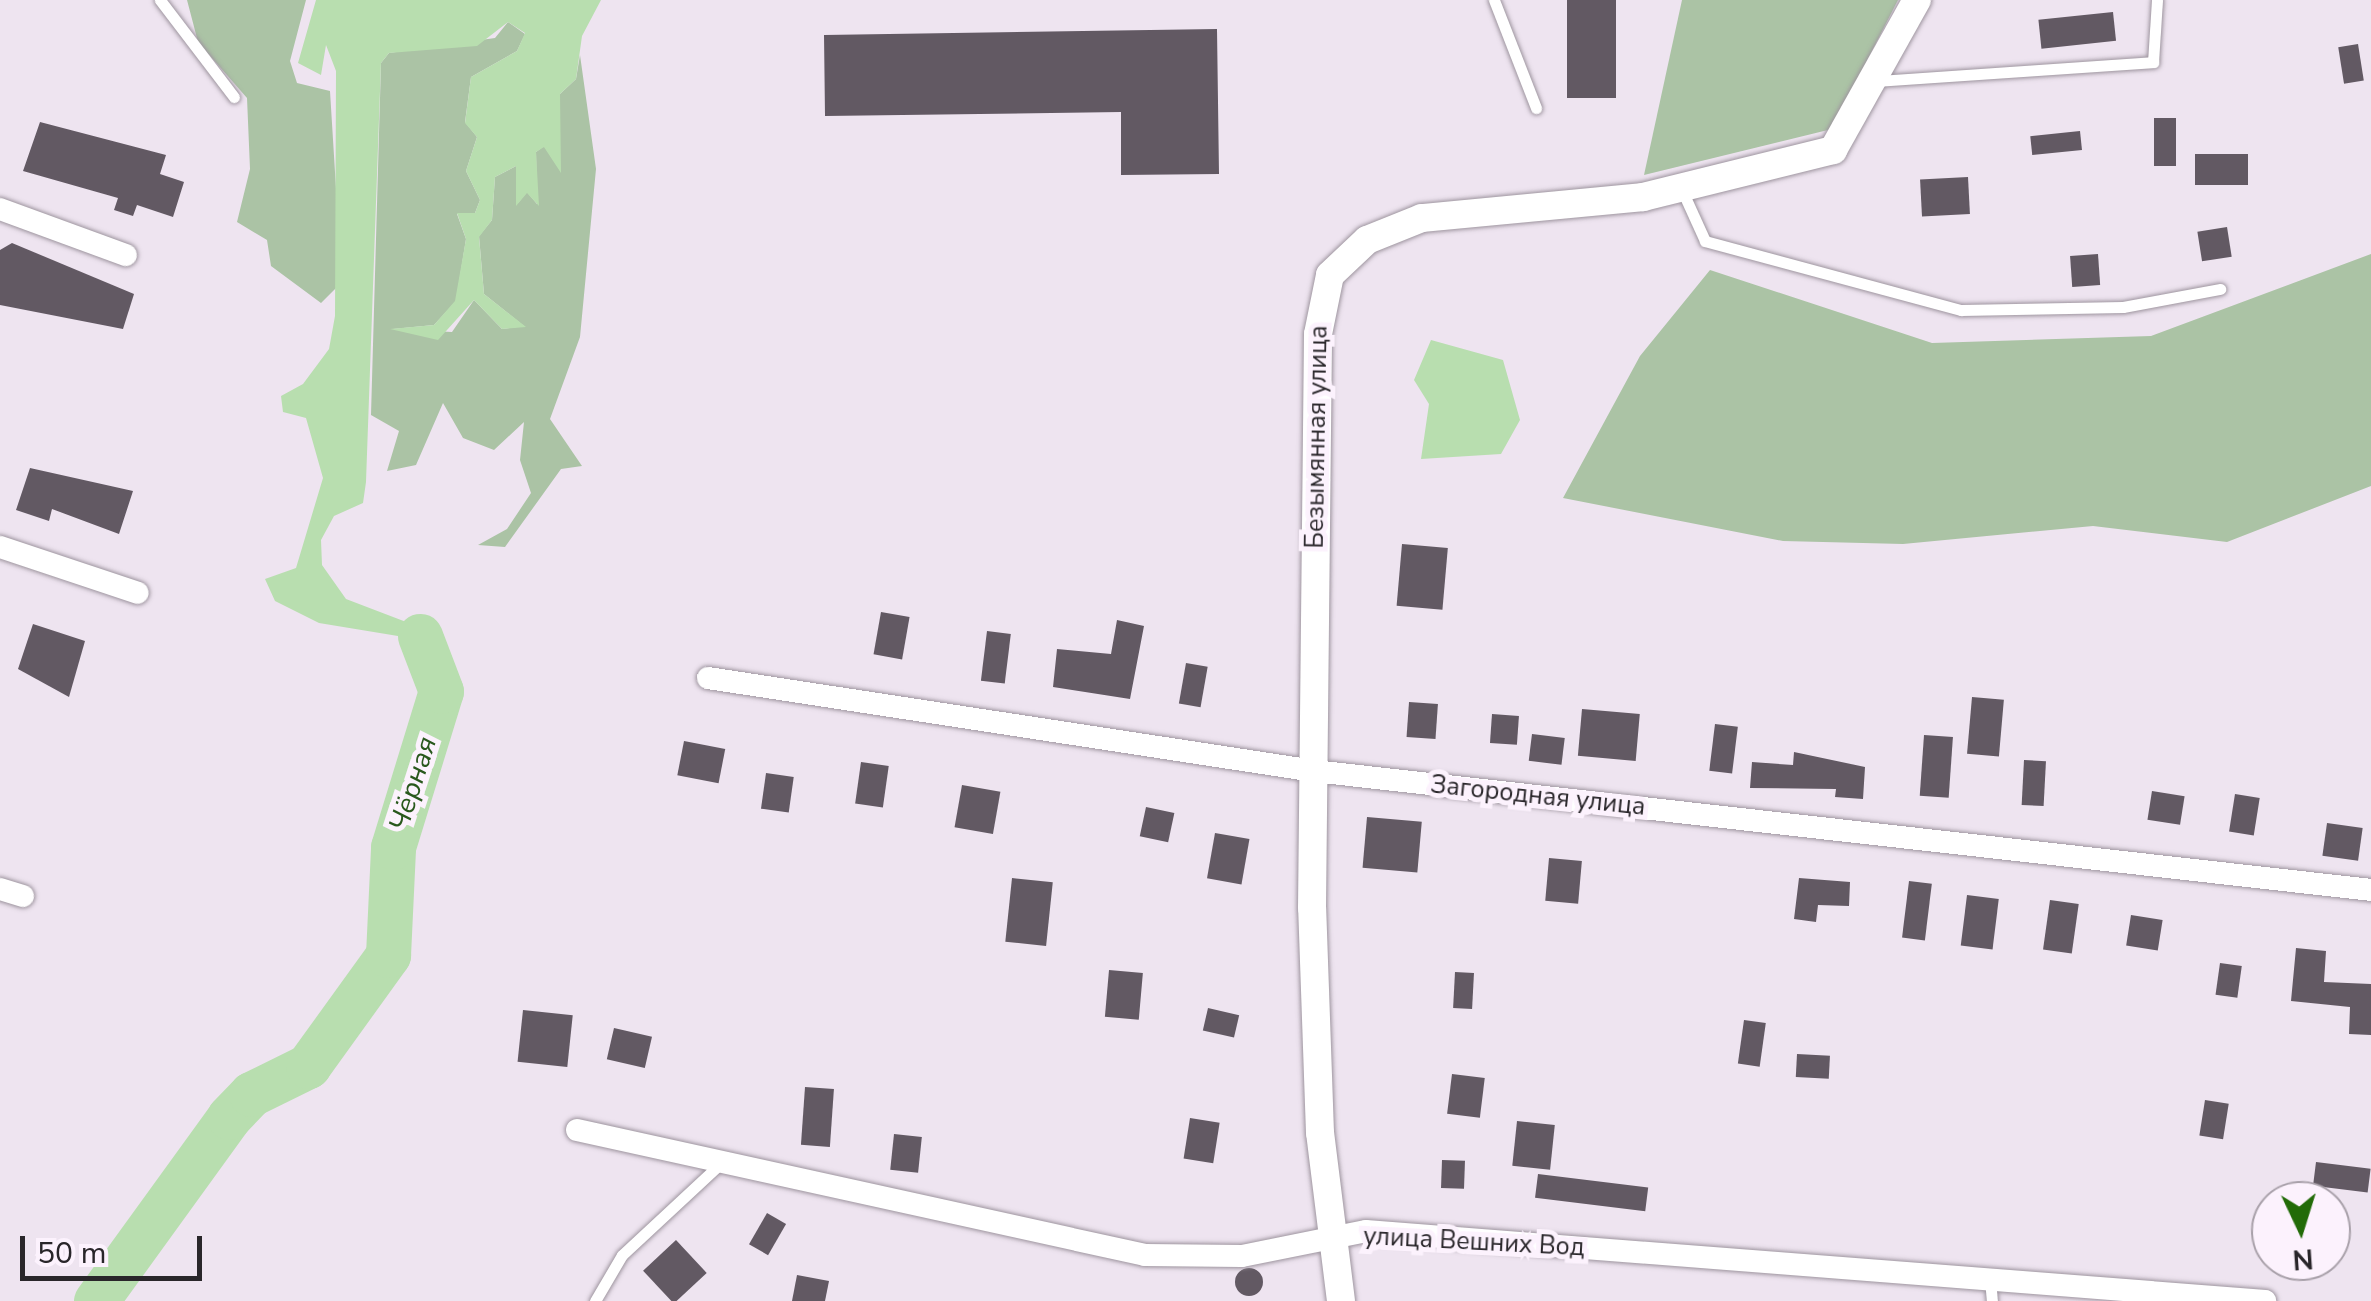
<!DOCTYPE html>
<meta charset="utf-8">
<style>
body{margin:0}
#map{position:relative;width:2371px;height:1301px;overflow:hidden;background:#eee4f0;font-family:"Nunito Sans",sans-serif}
div>[style]{position:absolute}
.green>*{inset:0;background:#abc3a5}
.water>*{inset:0;background:#b8deaf}
.river>*{height:45px;margin:-22.5px;padding:0 22.5px;transform-origin:22.5px;border-radius:22.5px;background:#b8deaf}
.building>*{inset:0;background:#625963;transform-origin:0 0}
.round{border-radius:50%}
.roads{filter:drop-shadow(0 0 2px #9e959f) drop-shadow(0 0 2px #9e959f)}
.service>*{height:11px;margin:-5.5px;padding:0 5.5px;transform-origin:5.5px;border-radius:5.5px;background:#fff}
.minor>*{height:22px;margin:-11px;padding:0 11px;transform-origin:11px;border-radius:11px;background:#fff}
.tertiary>*{height:28px;margin:-14px;padding:0 14px;transform-origin:14px;border-radius:14px;background:#fff}
span{translate:-50% -50%;white-space:nowrap;text-align:center;line-height:1.15;-webkit-text-stroke:10px #fcf2fd;paint-order:stroke}
.street-label{font-size:25px;color:#29262a}
.water-label{font-size:28px;color:#29581d;font-style:italic}
.north{position:absolute;left:2251px;top:1181px;width:100px;height:100px;box-sizing:border-box;background:#fcf2fd;border:2px solid #a8a0a9;border-radius:50%;rotate:176deg;font-size:28px;font-weight:700;line-height:40px;text-align:center;color:#29262a}
.north::after{content:'';display:block;margin:auto;width:35px;height:45px;background:#226b08;clip-path:polygon(50% 0,100% 100%,50% 72%,0 100%)}
.scale{position:absolute;left:20px;top:1236px;width:182px;height:45px;box-sizing:border-box;border:5px solid #29262a;border-top:0;padding-left:12px;font-size:30px;line-height:35px;white-space:nowrap;color:#29262a;-webkit-text-stroke:8px #fcf2fd;paint-order:stroke}
</style>
<div id="map">
<div class="green">
<div style="clip-path:polygon(187px 0,306px 0,290px 61px,297px 83px,330px 91px,339px 237px,336px 288px,321px 303px,271px 266px,267px 240px,237px 222px,250px 169px,247px 98px,198px 42px)"></div>
<div style="clip-path:polygon(1682px 0,1898px 0,1832px 129px,1644px 175px)"></div>
<div style="clip-path:polygon(508px 22px,525px 34px,517px 51px,471px 77px,465px 122px,477px 137px,466px 171px,480px 200px,475px 213px,457px 214px,466px 239px,456px 301px,434px 325px,393px 329px,452px 332px,474px 300px,502px 329px,524px 326px,484px 294px,479px 236px,492px 220px,495px 177px,516px 166px,518px 203px,527px 192px,537px 204px,536px 152px,544px 146px,560px 170px,560px 94px,576px 79px,580px 55px,596px 169px,580px 337px,550px 419px,582px 466px,561px 469px,505px 547px,478px 545px,507px 529px,531px 493px,520px 460px,524px 422px,494px 450px,463px 438px,443px 403px,416px 465px,387px 471px,399px 431px,371px 415px,381px 63px,389px 53px,495px 38px)"></div>
<div style="clip-path:polygon(2371px 254px,2371px 486px,2227px 542px,2093px 526px,1903px 544px,1783px 541px,1563px 498px,1640px 356px,1710px 270px,1932px 343px,2151px 336px)"></div>
</div>
<div class="water">
<div style="clip-path:polygon(316px 0,601px 0,582px 36px,576px 79px,560px 94px,561px 173px,544px 147px,536px 152px,539px 206px,527px 193px,516px 206px,516px 166px,495px 177px,492px 220px,479px 237px,484px 294px,526px 327px,502px 329px,474px 300px,438px 340px,390px 329px,434px 325px,455px 301px,466px 239px,457px 213px,475px 213px,480px 200px,466px 171px,477px 137px,465px 123px,471px 77px,517px 51px,525px 33px,508px 22px,477px 46px,389px 53px,381px 63px,366px 482px,363px 503px,334px 516px,321px 540px,322px 565px,346px 599px,435px 633px,445px 657px,441px 691px,404px 637px,319px 623px,275px 601px,265px 579px,296px 568px,323px 478px,306px 418px,283px 412px,281px 396px,303px 384px,329px 349px,335px 316px,336px 71px,326px 45px,321px 75px,298px 63px)"></div>
<div style="clip-path:polygon(1431px 340px,1503px 360px,1520px 420px,1501px 454px,1421px 459px,1429px 404px,1414px 380px)"></div>
</div>
<div class="river">
<div style="left:96px;top:1301px;width:227px;rotate:-54.1deg"></div>
<div style="left:229px;top:1117px;width:32px;rotate:-46deg"></div>
<div style="left:251px;top:1094px;width:64px;rotate:-26.2deg"></div>
<div style="left:308px;top:1066px;width:137px;rotate:-54.2deg"></div>
<div style="left:388px;top:955px;width:108px;rotate:-87.3deg"></div>
<div style="left:393px;top:847px;width:163px;rotate:-72.9deg"></div>
<div style="left:441px;top:691px;width:59px;rotate:-110.9deg"></div>
</div>
<div class="building">
<div style="left:1567px;top:0;width:49px;height:98px"></div>
<div style="left:2113px;top:12px;width:29px;height:75px;rotate:84deg"></div>
<div style="clip-path:polygon(1217px 29px,1219px 174px,1121px 175px,1121px 112px,825px 116px,824px 35px)"></div>
<div style="left:2358px;top:44px;width:37px;height:20px;rotate:81deg"></div>
<div style="left:2154px;top:118px;width:22px;height:48px"></div>
<div style="clip-path:polygon(40px 122px,166px 155px,160px 174px,184px 182px,173px 217px,137px 205px,133px 216px,114px 210px,118px 198px,23px 171px)"></div>
<div style="left:2080px;top:131px;width:19px;height:50px;rotate:84deg"></div>
<div style="left:2195px;top:154px;width:53px;height:31px"></div>
<div style="left:1968px;top:177px;width:37px;height:48px;rotate:87deg"></div>
<div style="left:2227px;top:227px;width:30px;height:30px;rotate:81deg"></div>
<div style="clip-path:polygon(12px 243px,134px 294px,123px 329px,0 305px,0 250px)"></div>
<div style="left:2098px;top:254px;width:31px;height:28px;rotate:86deg"></div>
<div style="clip-path:polygon(30px 468px,133px 491px,119px 534px,52px 509px,49px 521px,16px 510px)"></div>
<div style="left:1402px;top:544px;width:46px;height:62px;rotate:5deg"></div>
<div style="left:881px;top:612px;width:29px;height:43px;rotate:10deg"></div>
<div style="clip-path:polygon(1117px 620px,1144px 626px,1130px 699px,1053px 687px,1057px 649px,1111px 654px)"></div>
<div style="clip-path:polygon(33px 624px,85px 641px,69px 697px,18px 669px)"></div>
<div style="left:987px;top:631px;width:24px;height:50px;rotate:7deg"></div>
<div style="left:1186px;top:663px;width:22px;height:41px;rotate:10deg"></div>
<div style="left:1972px;top:697px;width:32px;height:57px;rotate:5deg"></div>
<div style="left:1409px;top:702px;width:29px;height:35px;rotate:4deg"></div>
<div style="left:1582px;top:709px;width:58px;height:47px;rotate:5deg"></div>
<div style="left:1492px;top:714px;width:27px;height:29px;rotate:4deg"></div>
<div style="left:1715px;top:724px;width:23px;height:47px;rotate:7deg"></div>
<div style="left:1532px;top:734px;width:33px;height:27px;rotate:7deg"></div>
<div style="left:1924px;top:735px;width:29px;height:61px;rotate:4deg"></div>
<div style="left:684px;top:741px;width:42px;height:35px;rotate:11deg"></div>
<div style="clip-path:polygon(1794px 752px,1865px 767px,1863px 799px,1835px 797px,1836px 789px,1750px 788px,1752px 762px,1793px 765px)"></div>
<div style="left:2024px;top:760px;width:22px;height:45px;rotate:3deg"></div>
<div style="left:861px;top:762px;width:28px;height:42px;rotate:8deg"></div>
<div style="left:766px;top:773px;width:28px;height:36px;rotate:8deg"></div>
<div style="left:962px;top:785px;width:39px;height:43px;rotate:10deg"></div>
<div style="left:2152px;top:791px;width:33px;height:29px;rotate:9deg"></div>
<div style="left:2235px;top:794px;width:25px;height:38px;rotate:9deg"></div>
<div style="left:1146px;top:807px;width:29px;height:30px;rotate:12deg"></div>
<div style="left:1367px;top:817px;width:55px;height:51px;rotate:5deg"></div>
<div style="left:2327px;top:823px;width:36px;height:33px;rotate:8deg"></div>
<div style="left:1215px;top:833px;width:35px;height:46px;rotate:10deg"></div>
<div style="left:1549px;top:858px;width:33px;height:43px;rotate:5deg"></div>
<div style="left:1012px;top:878px;width:41px;height:64px;rotate:6deg"></div>
<div style="clip-path:polygon(1799px 878px,1850px 882px,1849px 906px,1818px 905px,1816px 922px,1794px 919px)"></div>
<div style="left:1909px;top:881px;width:23px;height:57px;rotate:7deg"></div>
<div style="left:1967px;top:895px;width:32px;height:51px;rotate:7deg"></div>
<div style="left:2050px;top:900px;width:29px;height:50px;rotate:8deg"></div>
<div style="left:2131px;top:915px;width:32px;height:31px;rotate:9deg"></div>
<div style="clip-path:polygon(2296px 948px,2326px 951px,2324px 982px,2371px 984px,2371px 1035px,2349px 1034px,2350px 1007px,2291px 1001px)"></div>
<div style="left:2220px;top:963px;width:22px;height:32px;rotate:8deg"></div>
<div style="left:1109px;top:970px;width:34px;height:47px;rotate:5deg"></div>
<div style="left:1455px;top:972px;width:19px;height:36px;rotate:3deg"></div>
<div style="left:1208px;top:1008px;width:32px;height:23px;rotate:13deg"></div>
<div style="left:523px;top:1010px;width:50px;height:52px;rotate:6deg"></div>
<div style="left:1744px;top:1020px;width:22px;height:44px;rotate:8deg"></div>
<div style="left:614px;top:1028px;width:39px;height:32px;rotate:13deg"></div>
<div style="left:1797px;top:1054px;width:33px;height:23px;rotate:3deg"></div>
<div style="left:1452px;top:1074px;width:33px;height:40px;rotate:7deg"></div>
<div style="left:805px;top:1087px;width:29px;height:58px;rotate:4deg"></div>
<div style="left:2205px;top:1100px;width:24px;height:36px;rotate:9deg"></div>
<div style="left:1190px;top:1118px;width:30px;height:41px;rotate:9deg"></div>
<div style="left:1517px;top:1121px;width:38px;height:45px;rotate:6deg"></div>
<div style="left:894px;top:1134px;width:28px;height:36px;rotate:6deg"></div>
<div style="left:1442px;top:1160px;width:23px;height:28px;rotate:2deg"></div>
<div style="left:2316px;top:1162px;width:55px;height:24px;rotate:7deg"></div>
<div style="left:1538px;top:1174px;width:111px;height:24px;rotate:7deg"></div>
<div style="left:767px;top:1213px;width:22px;height:36px;rotate:30deg"></div>
<div style="left:676px;top:1240px;width:45px;height:45px;rotate:47deg"></div>
<div class="round" style="left:1235px;top:1268px;width:28px;height:28px"></div>
<div style="clip-path:polygon(797px 1275px,829px 1281px,825px 1301px,792px 1301px)"></div>
</div>
<div class="roads">
<div class="service">
<div style="left:160px;top:0;width:122px;rotate:52.7deg"></div>
<div style="left:1494px;top:0;width:116px;rotate:68.7deg"></div>
<div style="left:1877px;top:81px;width:277px;rotate:-3.9deg"></div>
<div style="left:2153px;top:62px;width:62px;rotate:-86.3deg"></div>
<div style="left:1681px;top:188px;width:58px;rotate:65.6deg"></div>
<div style="left:1705px;top:241px;width:265px;rotate:15.1deg"></div>
<div style="left:1961px;top:310px;width:162px;rotate:-1.1deg"></div>
<div style="left:2123px;top:307px;width:99px;rotate:-10.5deg"></div>
<div style="left:1990px;top:1279px;width:22px;rotate:85deg"></div>
<div style="left:595px;top:1301px;width:53px;rotate:-59.6deg"></div>
<div style="left:622px;top:1255px;width:137px;rotate:-42.9deg"></div>
</div>
<div class="minor">
<div style="left:0;top:209px;width:134px;rotate:20.1deg"></div>
<div style="left:0;top:547px;width:145px;rotate:18.4deg"></div>
<div style="left:708px;top:678px;width:613px;rotate:8.72deg"></div>
<div style="left:1314px;top:771px;width:1064px;rotate:6.42deg"></div>
<div style="left:0;top:889px;width:24px;rotate:17deg"></div>
<div style="left:577px;top:1130px;width:582px;rotate:12.41deg"></div>
<div style="left:1145px;top:1255px;width:97px;rotate:0.6deg"></div>
<div style="left:1242px;top:1256px;width:126px;rotate:-11.4deg"></div>
<div style="left:1366px;top:1231px;width:902px;rotate:4.45deg"></div>
</div>
<div class="tertiary">
<div style="left:1341px;top:1301px;width:169px;rotate:-97.1deg"></div>
<div style="left:1320px;top:1133px;width:225px;rotate:-92deg"></div>
<div style="left:1312px;top:908px;width:574px;rotate:-89.4deg"></div>
<div style="left:1318px;top:334px;width:60px;rotate:-78.5deg"></div>
<div style="left:1330px;top:275px;width:51px;rotate:-43.4deg"></div>
<div style="left:1367px;top:240px;width:59px;rotate:-21.8deg"></div>
<div style="left:1422px;top:218px;width:222px;rotate:-5.4deg"></div>
<div style="left:1643px;top:197px;width:196px;rotate:-13.9deg"></div>
<div style="left:1833px;top:150px;width:172px;rotate:-60.8deg"></div>
</div>
</div>
<div class="street-label">
<span style="left:1317px;top:437px;rotate:-89deg">Безымянная улица</span>
<span style="left:1538px;top:796px;rotate:6deg">Загородная улица</span>
<span style="left:1474px;top:1242px;rotate:3deg">улица Вешних Вод</span>
</div>
<div class="water-label">
<span style="left:413px;top:784px;rotate:-72deg">Чёрная</span>
</div>
<div class="north">N</div>
<div class="scale">50 m</div>
</div>
